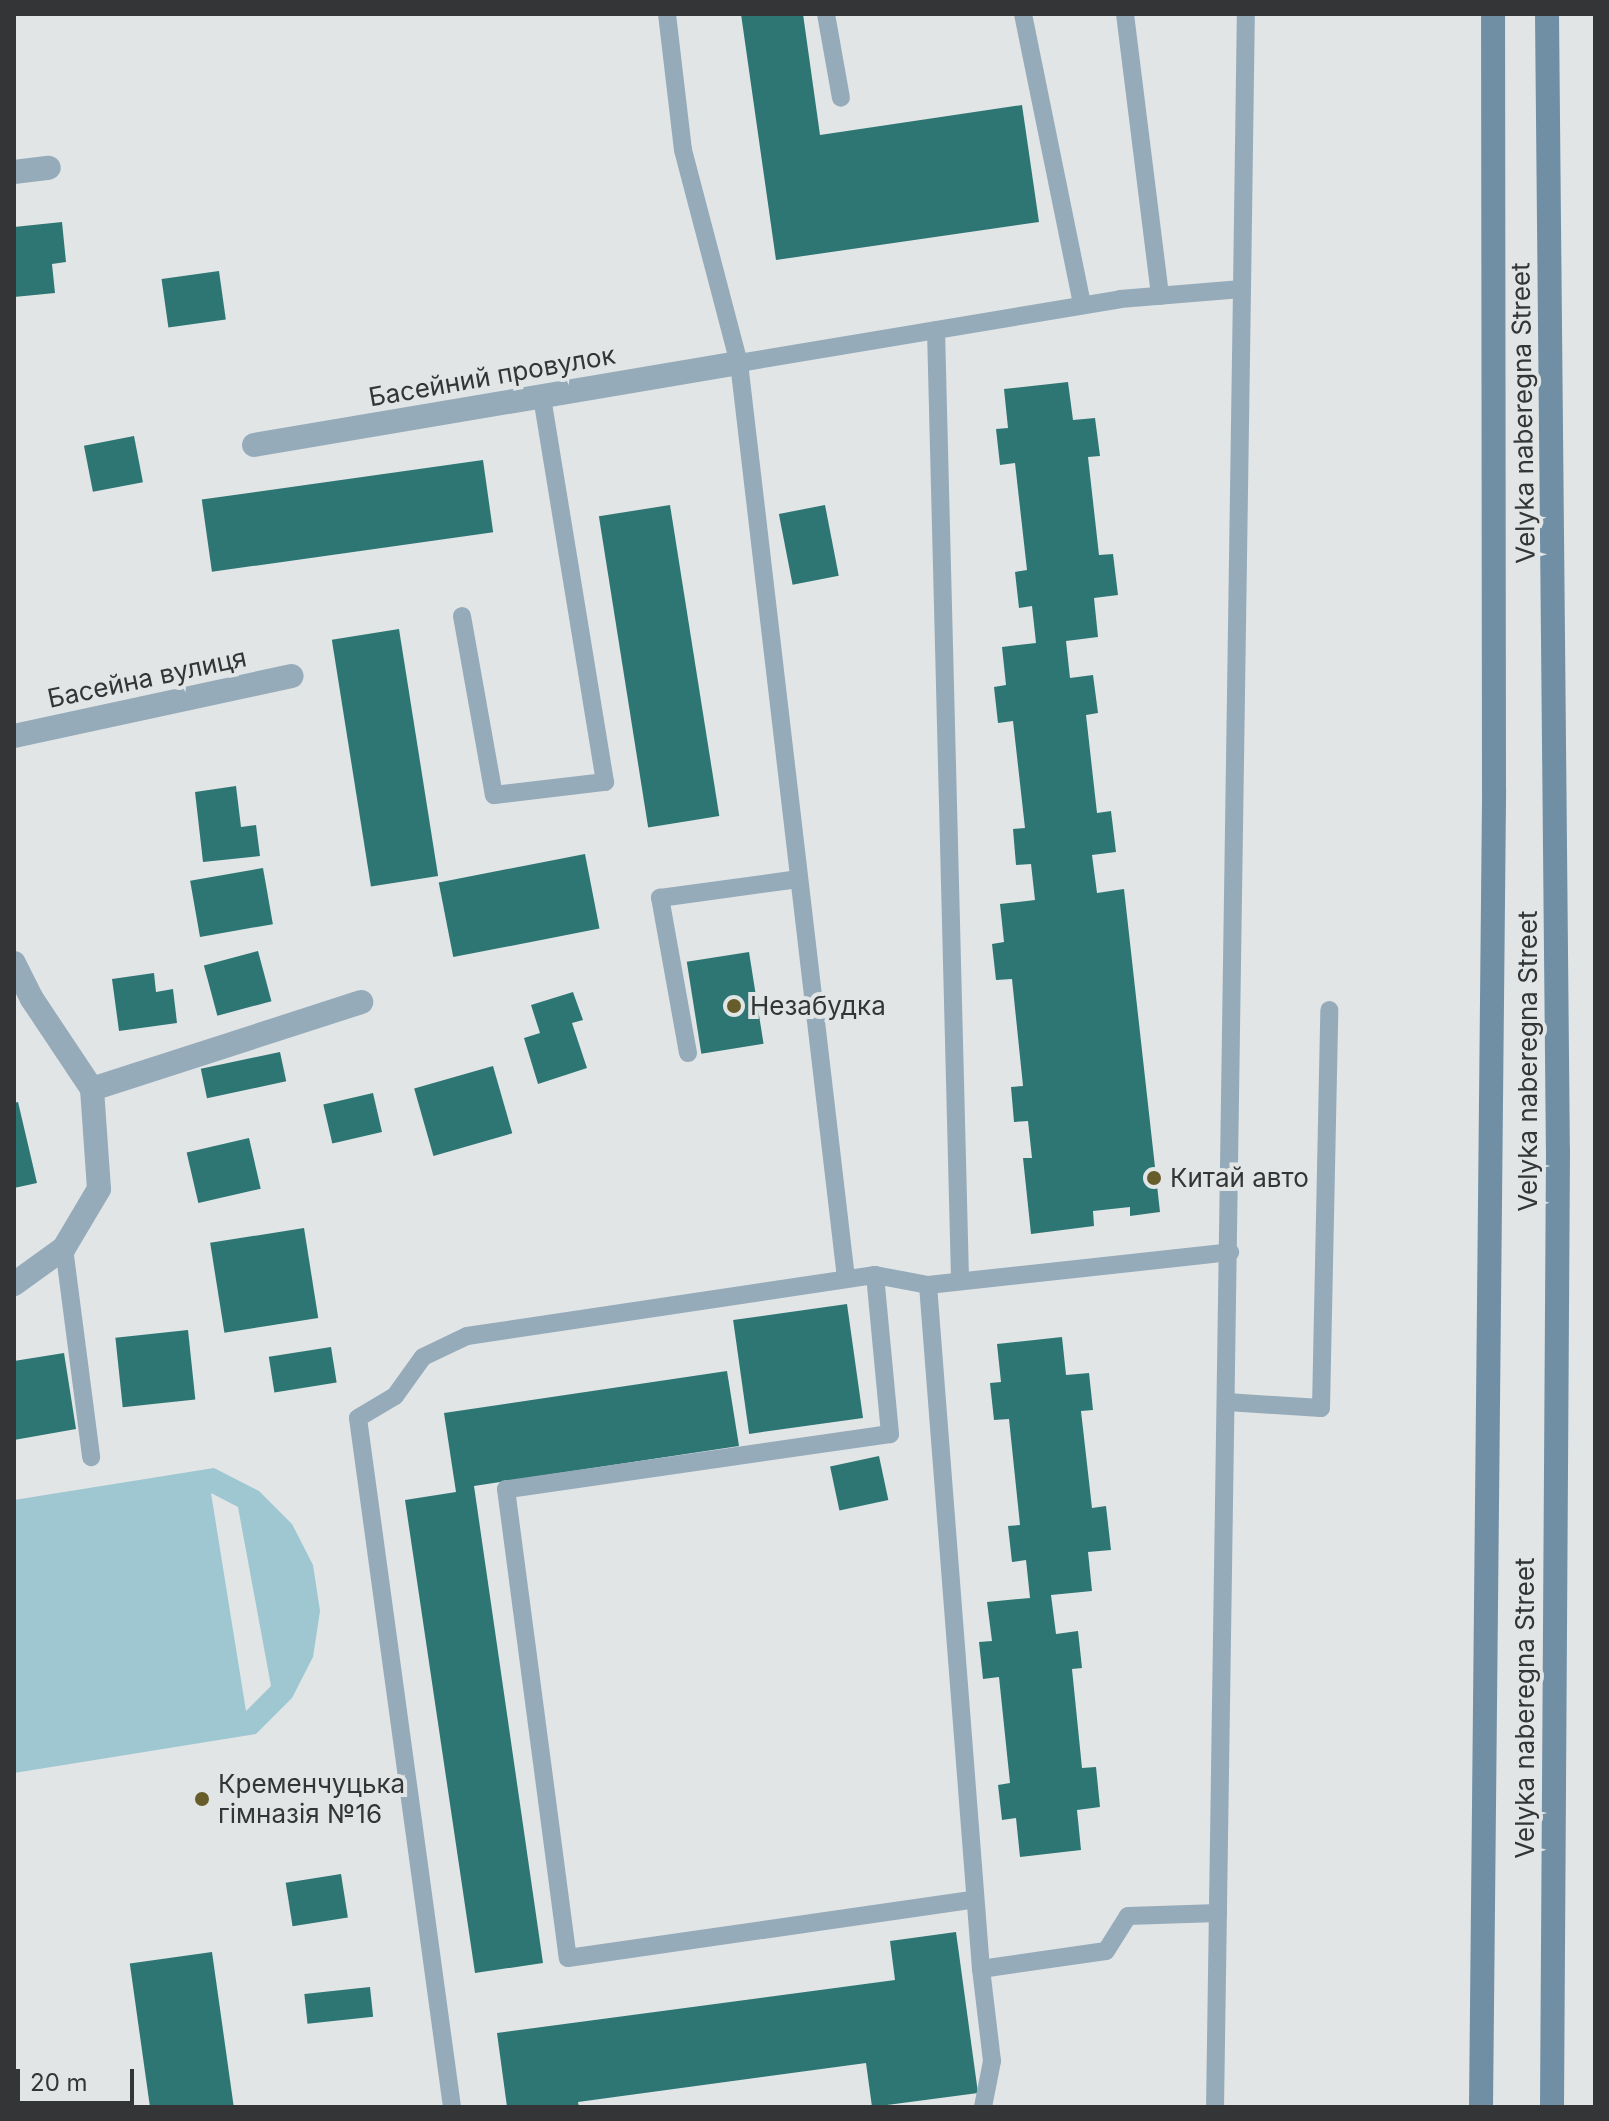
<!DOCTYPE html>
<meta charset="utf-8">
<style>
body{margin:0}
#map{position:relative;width:1609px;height:2121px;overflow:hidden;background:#e1e5e6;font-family:Inter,sans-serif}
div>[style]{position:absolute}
.green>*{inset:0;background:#9ec7d2}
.building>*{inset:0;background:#2e7674;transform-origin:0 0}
.lane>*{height:18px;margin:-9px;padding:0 9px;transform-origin:9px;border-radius:9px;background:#96abba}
.street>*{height:24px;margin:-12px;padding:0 12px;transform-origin:12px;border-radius:12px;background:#96abba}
.secondary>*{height:24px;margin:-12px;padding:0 12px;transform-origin:12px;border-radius:12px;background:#708fa5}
.dots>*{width:22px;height:22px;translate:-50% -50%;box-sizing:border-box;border:4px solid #e1e5e6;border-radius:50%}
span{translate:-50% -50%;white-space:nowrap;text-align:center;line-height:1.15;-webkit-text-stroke:8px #e1e5e6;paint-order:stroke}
.street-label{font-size:26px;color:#343536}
.poi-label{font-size:26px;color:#343536}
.left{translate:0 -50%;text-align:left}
.frame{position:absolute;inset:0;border:16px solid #343536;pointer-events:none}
.scale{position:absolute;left:16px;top:2069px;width:118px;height:36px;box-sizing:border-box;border:4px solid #343536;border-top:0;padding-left:10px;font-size:24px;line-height:28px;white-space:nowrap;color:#343536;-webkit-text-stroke:6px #e1e5e6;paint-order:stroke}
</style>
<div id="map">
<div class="green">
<div style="clip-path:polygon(evenodd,214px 1468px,259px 1491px,292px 1524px,313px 1565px,320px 1611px,313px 1657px,292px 1698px,256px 1734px,14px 1773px,14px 1500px,214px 1468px,211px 1493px,238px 1507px,271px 1686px,246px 1711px,211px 1493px)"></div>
</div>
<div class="building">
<div style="clip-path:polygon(741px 14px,803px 14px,820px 135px,1022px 105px,1039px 222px,776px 260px)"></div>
<div style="clip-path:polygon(62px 222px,66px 262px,52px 264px,55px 293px,14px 297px,14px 227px)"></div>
<div style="left:219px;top:271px;width:49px;height:58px;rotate:82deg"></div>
<div style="clip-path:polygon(1068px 382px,1073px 420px,1095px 418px,1100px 456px,1088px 457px,1099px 555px,1113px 554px,1118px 595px,1094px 598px,1098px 637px,1066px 641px,1070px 678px,1093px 675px,1098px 713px,1086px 715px,1097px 813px,1111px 811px,1116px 852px,1092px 855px,1097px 893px,1124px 889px,1160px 1212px,1130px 1216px,1130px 1207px,1093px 1211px,1094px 1226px,1031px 1234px,1023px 1158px,1032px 1158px,1028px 1121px,1014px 1122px,1011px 1087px,1023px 1086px,1012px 979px,996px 980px,992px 944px,1004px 942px,1000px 904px,1035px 900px,1031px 864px,1016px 865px,1013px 829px,1025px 828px,1013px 721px,998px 723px,994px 687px,1006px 685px,1002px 647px,1036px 643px,1032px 606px,1019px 608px,1015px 572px,1027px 570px,1015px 463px,1000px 465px,996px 429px,1008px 428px,1004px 389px)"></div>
<div style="left:134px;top:436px;width:47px;height:51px;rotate:79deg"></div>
<div style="left:483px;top:460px;width:73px;height:284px;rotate:82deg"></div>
<div style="left:670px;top:505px;width:315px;height:72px;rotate:81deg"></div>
<div style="left:825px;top:505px;width:72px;height:47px;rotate:79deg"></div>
<div style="left:399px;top:629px;width:250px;height:68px;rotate:81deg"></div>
<div style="clip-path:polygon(236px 786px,241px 827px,256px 825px,260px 856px,203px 862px,195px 792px)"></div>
<div style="left:585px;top:854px;width:76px;height:149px;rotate:79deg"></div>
<div style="left:263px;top:868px;width:57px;height:74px;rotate:80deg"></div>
<div style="left:258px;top:951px;width:52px;height:56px;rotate:75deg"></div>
<div style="left:749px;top:952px;width:93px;height:63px;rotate:81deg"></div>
<div style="clip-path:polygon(154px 973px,156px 992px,173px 989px,177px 1023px,119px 1031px,112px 979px)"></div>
<div style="clip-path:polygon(573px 992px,583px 1020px,572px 1023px,587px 1068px,538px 1084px,524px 1038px,540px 1033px,531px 1005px)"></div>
<div style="left:280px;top:1052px;width:30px;height:81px;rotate:78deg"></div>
<div style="left:493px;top:1066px;width:70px;height:82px;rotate:74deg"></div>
<div style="left:373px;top:1093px;width:40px;height:51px;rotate:77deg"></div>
<div style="clip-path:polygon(18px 1102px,37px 1183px,14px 1188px,14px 1103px)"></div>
<div style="left:249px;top:1138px;width:52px;height:64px;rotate:77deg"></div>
<div style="left:304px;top:1228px;width:91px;height:95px;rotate:81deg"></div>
<div style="left:847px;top:1304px;width:115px;height:115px;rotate:82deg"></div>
<div style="left:188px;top:1330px;width:70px;height:73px;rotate:84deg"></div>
<div style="clip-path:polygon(1062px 1337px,1066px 1375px,1089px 1373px,1093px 1410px,1081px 1411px,1092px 1508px,1106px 1506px,1111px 1550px,1088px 1552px,1092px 1591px,1051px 1595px,1056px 1634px,1078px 1631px,1082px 1668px,1072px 1669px,1082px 1768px,1096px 1767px,1100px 1807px,1077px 1810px,1081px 1850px,1020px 1857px,1016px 1818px,1002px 1820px,998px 1785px,1010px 1783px,999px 1677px,983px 1679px,979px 1642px,992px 1641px,987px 1602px,1030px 1598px,1026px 1560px,1012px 1562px,1008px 1526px,1020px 1525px,1009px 1419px,994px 1420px,990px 1383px,1001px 1382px,997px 1344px)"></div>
<div style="left:331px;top:1347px;width:36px;height:63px;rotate:81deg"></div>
<div style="clip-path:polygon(64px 1353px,76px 1429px,14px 1440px,14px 1361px)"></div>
<div style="clip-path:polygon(727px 1371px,739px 1446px,474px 1486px,543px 1963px,475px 1973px,405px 1500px,456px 1492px,444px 1413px)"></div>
<div style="left:879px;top:1456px;width:45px;height:50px;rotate:78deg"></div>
<div style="left:341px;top:1874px;width:44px;height:56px;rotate:81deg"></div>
<div style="clip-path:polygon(956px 1932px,978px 2093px,872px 2107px,866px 2063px,578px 2102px,579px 2107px,507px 2107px,497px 2033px,895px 1980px,890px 1941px)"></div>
<div style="left:212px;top:1952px;width:157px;height:83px;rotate:82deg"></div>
<div style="left:370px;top:1987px;width:30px;height:66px;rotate:84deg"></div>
</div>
<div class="lane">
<div style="left:667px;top:14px;width:137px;rotate:83.3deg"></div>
<div style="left:683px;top:150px;width:220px;rotate:75.3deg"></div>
<div style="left:739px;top:363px;width:921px;rotate:83.33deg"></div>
<div style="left:826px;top:14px;width:85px;rotate:79.9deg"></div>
<div style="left:1023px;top:14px;width:297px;rotate:78.5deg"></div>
<div style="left:1125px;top:14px;width:284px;rotate:82.9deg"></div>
<div style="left:1242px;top:289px;width:275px;rotate:-89.2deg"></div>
<div style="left:936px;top:330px;width:951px;rotate:88.55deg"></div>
<div style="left:739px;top:363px;width:386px;rotate:-9.5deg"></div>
<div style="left:1120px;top:299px;width:122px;rotate:-4.7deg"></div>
<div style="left:1242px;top:289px;width:1818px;rotate:90.85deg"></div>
<div style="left:462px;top:616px;width:182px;rotate:79.9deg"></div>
<div style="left:494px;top:795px;width:112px;rotate:-6.7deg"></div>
<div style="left:605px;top:782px;width:391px;rotate:-99.3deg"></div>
<div style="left:688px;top:1053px;width:158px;rotate:-100.2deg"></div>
<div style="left:660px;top:898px;width:140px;rotate:-7.8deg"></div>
<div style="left:64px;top:1248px;width:211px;rotate:82.6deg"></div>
<div style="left:875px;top:1275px;width:160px;rotate:84.6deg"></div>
<div style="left:890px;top:1434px;width:388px;rotate:171.8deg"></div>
<div style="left:506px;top:1489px;width:473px;rotate:82.5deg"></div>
<div style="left:568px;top:1958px;width:411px;rotate:-8.2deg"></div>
<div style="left:928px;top:1285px;width:686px;rotate:85.57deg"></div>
<div style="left:1227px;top:1402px;width:94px;rotate:3.7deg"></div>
<div style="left:1321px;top:1408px;width:398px;rotate:-88.8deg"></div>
<div style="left:452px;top:2107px;width:695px;rotate:-97.77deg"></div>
<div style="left:358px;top:1418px;width:43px;rotate:-30.7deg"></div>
<div style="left:395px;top:1396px;width:48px;rotate:-54.3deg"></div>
<div style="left:423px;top:1357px;width:49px;rotate:-25.5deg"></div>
<div style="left:467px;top:1336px;width:413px;rotate:-8.5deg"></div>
<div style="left:875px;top:1275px;width:54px;rotate:10.7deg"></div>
<div style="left:928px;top:1285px;width:304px;rotate:-6.2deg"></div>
<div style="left:983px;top:2107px;width:47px;rotate:-78.9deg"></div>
<div style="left:992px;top:2061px;width:93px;rotate:-96.8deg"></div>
<div style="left:981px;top:1969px;width:126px;rotate:-8.2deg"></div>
<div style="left:1106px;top:1951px;width:41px;rotate:-57.8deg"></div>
<div style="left:1128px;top:1916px;width:90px;rotate:-1.9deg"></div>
</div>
<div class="street">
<div style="left:14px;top:172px;width:35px;rotate:-7deg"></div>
<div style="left:254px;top:445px;width:492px;rotate:-9.6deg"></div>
<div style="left:14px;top:736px;width:284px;rotate:-12.2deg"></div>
<div style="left:14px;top:963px;width:40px;rotate:63.4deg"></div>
<div style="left:32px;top:999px;width:108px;rotate:56.3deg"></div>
<div style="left:92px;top:1089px;width:100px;rotate:86deg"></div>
<div style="left:99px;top:1189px;width:69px;rotate:120.7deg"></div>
<div style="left:64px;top:1248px;width:62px;rotate:144.2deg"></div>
<div style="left:92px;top:1089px;width:283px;rotate:-17.9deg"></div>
</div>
<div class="secondary">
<div style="left:1547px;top:14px;width:1137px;rotate:89.45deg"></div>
<div style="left:1558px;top:1151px;width:956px;rotate:90.36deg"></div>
<div style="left:1481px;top:2107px;width:1317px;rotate:-89.43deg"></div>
<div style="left:1494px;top:790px;width:776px;rotate:-90.07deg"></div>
</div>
<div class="dots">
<div style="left:734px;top:1006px;background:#665d2a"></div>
<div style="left:1154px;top:1178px;background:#665d2a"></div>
<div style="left:202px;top:1799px;background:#665d2a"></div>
</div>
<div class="street-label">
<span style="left:492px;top:376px;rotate:-10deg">Басейний провулок</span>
<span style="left:1523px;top:413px;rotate:-91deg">Velyka naberegna Street</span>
<span style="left:147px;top:678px;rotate:-12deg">Басейна вулиця</span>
<span style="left:1528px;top:1061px;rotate:-90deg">Velyka naberegna Street</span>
<span style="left:1525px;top:1708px;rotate:-90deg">Velyka naberegna Street</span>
</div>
<div class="poi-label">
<span class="left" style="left:750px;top:1006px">Незабудка</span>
<span class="left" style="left:1170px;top:1178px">Китай авто</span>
<span class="left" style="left:218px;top:1799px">Кременчуцька<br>гімназія №16</span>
</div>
<div class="frame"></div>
<div class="scale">20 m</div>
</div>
